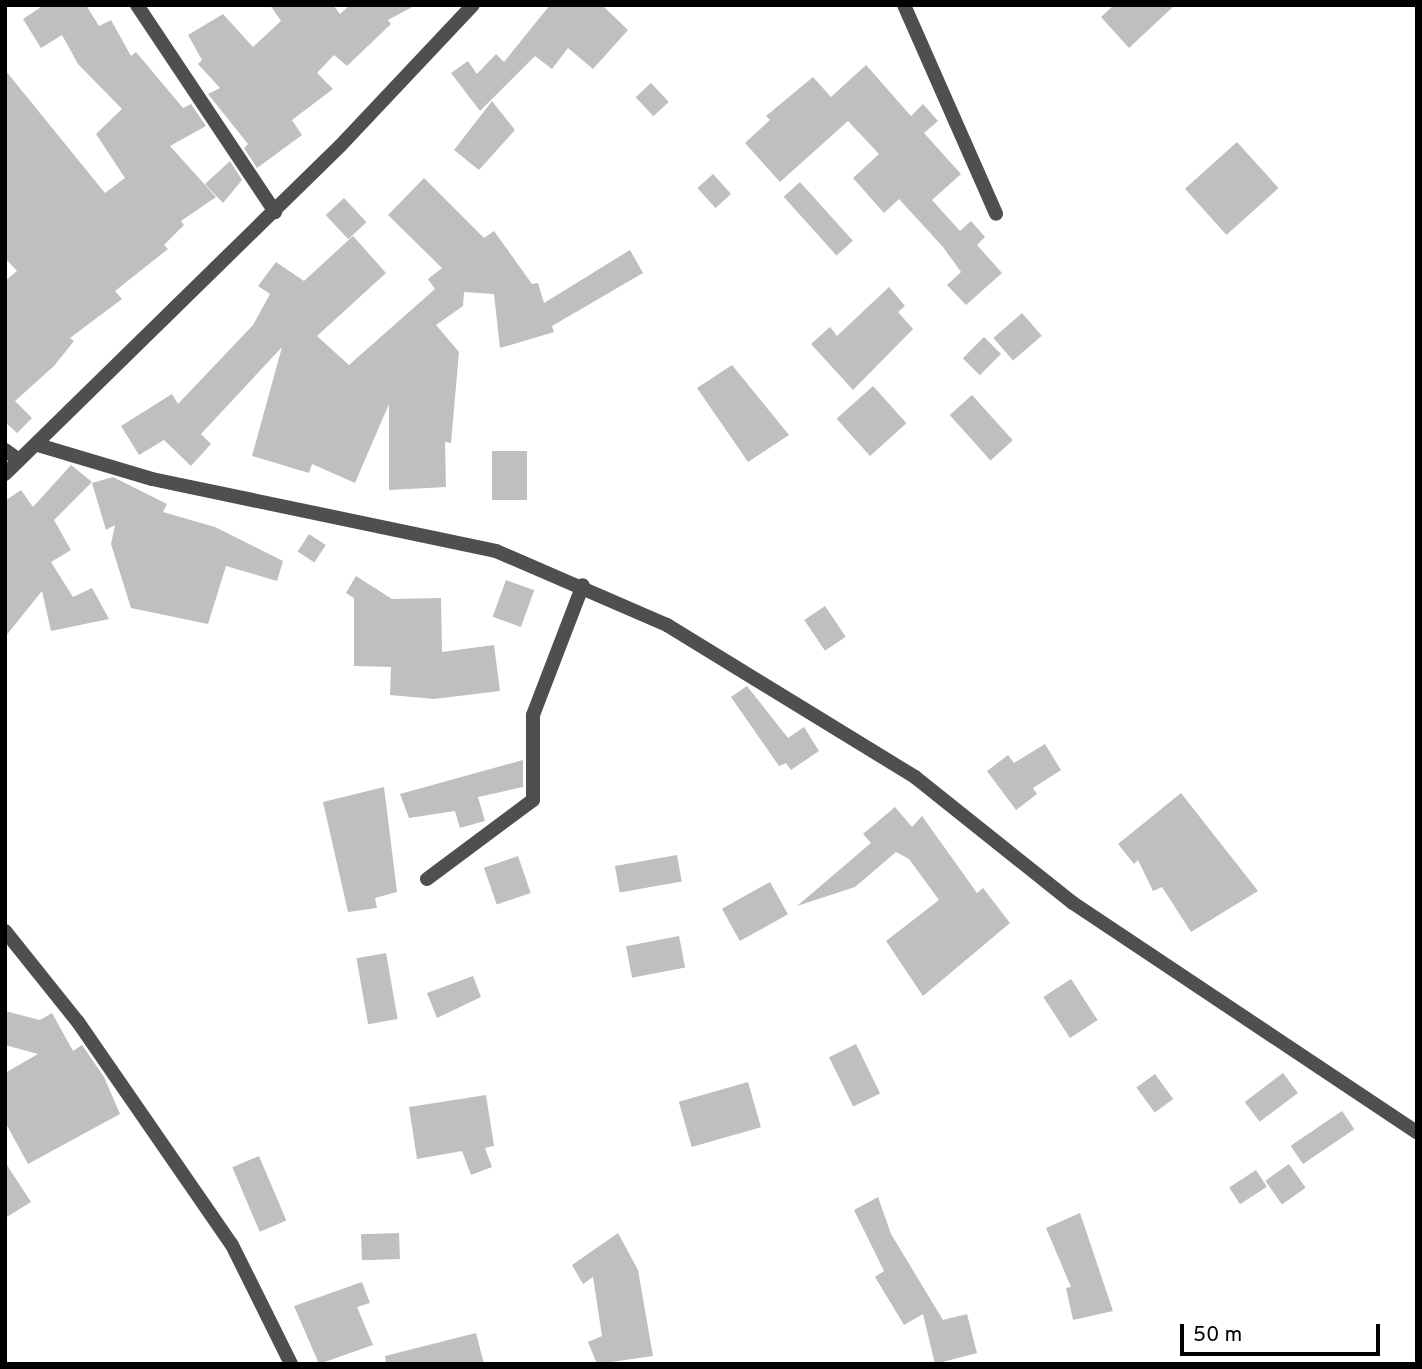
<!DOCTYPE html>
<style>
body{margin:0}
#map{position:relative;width:1422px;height:1369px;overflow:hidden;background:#fff;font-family:Overpass,sans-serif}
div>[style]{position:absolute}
.building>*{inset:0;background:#bfbfbf;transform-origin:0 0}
.minor>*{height:14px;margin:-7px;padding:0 7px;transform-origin:7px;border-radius:7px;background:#4f4f4f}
.tertiary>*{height:14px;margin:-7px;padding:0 7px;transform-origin:7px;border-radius:7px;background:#4f4f4f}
span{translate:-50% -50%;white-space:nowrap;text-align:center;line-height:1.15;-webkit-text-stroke:5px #fff;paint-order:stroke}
.frame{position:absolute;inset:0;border:7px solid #000;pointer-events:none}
.scale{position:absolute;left:1180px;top:1324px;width:200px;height:32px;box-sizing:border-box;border:4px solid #000;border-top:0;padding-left:9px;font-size:21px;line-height:24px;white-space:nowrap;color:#000;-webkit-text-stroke:5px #fff;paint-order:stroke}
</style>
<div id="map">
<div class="building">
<div style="clip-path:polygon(44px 5px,86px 5px,99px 26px,111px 20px,131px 56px,136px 52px,183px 108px,191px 104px,206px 126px,170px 146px,216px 197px,181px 221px,184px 225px,164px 245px,168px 249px,115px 291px,122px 299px,70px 338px,74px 341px,54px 366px,15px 401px,32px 418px,17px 433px,5px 422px,5px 281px,17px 271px,5px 258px,5px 70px,105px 193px,125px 178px,96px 134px,122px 109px,78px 64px,62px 35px,41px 48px,23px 19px)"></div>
<div style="clip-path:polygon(270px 5px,333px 5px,340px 14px,350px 5px,416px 5px,388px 20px,391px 24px,347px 66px,334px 55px,317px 73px,333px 89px,292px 120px,302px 135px,257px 168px,244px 148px,248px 144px,208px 94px,220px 88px,198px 64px,202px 60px,188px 35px,223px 14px,253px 47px,281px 21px)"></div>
<div style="clip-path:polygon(550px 5px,602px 5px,628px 30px,593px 69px,568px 48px,552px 69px,535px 56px,480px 111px,451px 73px,468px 61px,477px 74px,496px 54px,504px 62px)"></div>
<div style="clip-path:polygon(1114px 5px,1175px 5px,1129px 48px,1101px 17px)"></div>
<div style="clip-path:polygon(866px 65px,911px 116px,923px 104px,938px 121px,924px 133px,961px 174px,932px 200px,960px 231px,971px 221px,985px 237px,977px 245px,1002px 273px,966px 305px,947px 285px,961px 272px,943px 247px,899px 199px,884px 213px,853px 178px,879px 154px,848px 121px,780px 182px,745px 143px,770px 120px,766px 116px,813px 77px,831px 97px)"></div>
<div style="left:651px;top:83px;width:26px;height:21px;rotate:47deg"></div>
<div style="clip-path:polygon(492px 101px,515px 130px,479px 170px,454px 150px)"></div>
<div style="left:1237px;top:142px;width:62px;height:70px;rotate:48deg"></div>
<div style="clip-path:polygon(230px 161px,242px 180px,223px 203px,205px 184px)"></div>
<div style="left:713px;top:174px;width:27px;height:21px;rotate:48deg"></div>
<div style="clip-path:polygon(424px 178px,484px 238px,494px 231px,532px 284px,538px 283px,544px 303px,630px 250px,643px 273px,552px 326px,554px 332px,500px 348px,494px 294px,464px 292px,463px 306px,436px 325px,459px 352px,451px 443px,445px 442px,446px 487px,389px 490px,389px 404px,355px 483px,312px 464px,309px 473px,252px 456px,282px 347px,201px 434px,211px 444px,191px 466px,164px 440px,139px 455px,121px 426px,172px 394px,178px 404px,253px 325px,270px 294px,258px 286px,276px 262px,304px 281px,353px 236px,386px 273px,317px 336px,349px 365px,435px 289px,428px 279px,442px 268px,388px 215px)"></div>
<div style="left:800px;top:182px;width:79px;height:22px;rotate:48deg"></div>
<div style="left:344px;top:198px;width:33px;height:25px;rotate:47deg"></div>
<div style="clip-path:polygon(889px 287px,905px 306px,898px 312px,913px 329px,853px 390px,811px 344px,830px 327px,837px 336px)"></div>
<div style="left:1022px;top:313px;width:30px;height:38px;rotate:49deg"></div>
<div style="left:984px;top:337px;width:24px;height:30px;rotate:45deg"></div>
<div style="clip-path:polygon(732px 365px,789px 435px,748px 462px,697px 388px)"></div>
<div style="left:873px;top:386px;width:50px;height:49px;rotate:48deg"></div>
<div style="left:972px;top:395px;width:61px;height:30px;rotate:48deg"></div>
<div style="left:492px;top:451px;width:35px;height:49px"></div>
<div style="clip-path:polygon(71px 465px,92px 482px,54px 520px,71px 550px,51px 562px,73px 597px,92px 588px,109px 619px,51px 631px,42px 591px,5px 637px,5px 501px,21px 490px,33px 507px)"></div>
<div style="clip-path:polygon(113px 477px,167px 504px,163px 512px,215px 527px,283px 561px,277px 581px,226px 566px,208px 624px,131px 608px,111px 544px,115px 525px,106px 530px,92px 483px)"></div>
<div style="left:309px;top:534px;width:20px;height:21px;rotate:33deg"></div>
<div style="clip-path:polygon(356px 576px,392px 599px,441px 598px,442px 652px,494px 645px,500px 691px,434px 699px,390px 695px,391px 667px,354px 666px,354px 598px,346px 593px)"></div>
<div style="left:506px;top:580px;width:30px;height:39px;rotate:20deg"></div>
<div style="left:825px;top:606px;width:37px;height:25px;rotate:56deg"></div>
<div style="clip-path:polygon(747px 686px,788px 738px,804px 727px,819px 751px,791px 770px,786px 763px,779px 766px,731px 697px)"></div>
<div style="clip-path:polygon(1045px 744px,1061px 770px,1033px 788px,1037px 794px,1016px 810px,987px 771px,1008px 755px,1014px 763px)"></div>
<div style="clip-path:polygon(523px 760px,523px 787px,478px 797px,485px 821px,460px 828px,455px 811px,409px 818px,400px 794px)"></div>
<div style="clip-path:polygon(384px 787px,397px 892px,375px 898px,377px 908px,348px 912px,323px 802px)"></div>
<div style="clip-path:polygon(1181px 793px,1258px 891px,1191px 932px,1162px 887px,1153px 891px,1138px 860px,1134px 864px,1118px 844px)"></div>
<div style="clip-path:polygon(895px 807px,912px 827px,922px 816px,977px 893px,983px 888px,1010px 923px,923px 996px,886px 941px,939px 900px,909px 859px,896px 852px,855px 887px,797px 906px,871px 843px,863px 834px)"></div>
<div style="left:677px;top:855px;width:27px;height:63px;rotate:80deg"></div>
<div style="left:518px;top:856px;width:39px;height:36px;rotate:71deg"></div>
<div style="left:770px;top:882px;width:37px;height:55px;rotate:61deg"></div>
<div style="left:679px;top:936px;width:32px;height:54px;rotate:79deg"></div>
<div style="left:386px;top:953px;width:67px;height:30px;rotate:80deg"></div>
<div style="clip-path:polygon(473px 976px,481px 997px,437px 1018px,427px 993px)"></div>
<div style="left:1071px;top:979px;width:49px;height:33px;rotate:57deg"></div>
<div style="clip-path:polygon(5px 1011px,40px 1020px,52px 1013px,73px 1051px,82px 1045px,104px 1077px,120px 1114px,28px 1164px,5px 1122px,5px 1073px,38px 1054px,5px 1045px)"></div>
<div style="left:856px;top:1044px;width:55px;height:30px;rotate:64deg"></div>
<div style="left:1283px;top:1073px;width:25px;height:48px;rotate:53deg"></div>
<div style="left:1155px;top:1074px;width:31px;height:23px;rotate:54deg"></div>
<div style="left:748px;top:1082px;width:47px;height:72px;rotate:74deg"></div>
<div style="clip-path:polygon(486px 1095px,494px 1146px,485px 1148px,492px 1167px,471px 1175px,462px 1151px,417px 1159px,409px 1107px)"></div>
<div style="left:1342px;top:1111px;width:22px;height:62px;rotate:56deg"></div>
<div style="left:259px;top:1156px;width:70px;height:29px;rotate:67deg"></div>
<div style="clip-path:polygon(5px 1162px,31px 1202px,5px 1218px)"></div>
<div style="left:1289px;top:1164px;width:29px;height:29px;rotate:55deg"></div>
<div style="left:1256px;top:1170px;width:20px;height:32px;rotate:57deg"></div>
<div style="clip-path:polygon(878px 1197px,891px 1234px,943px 1320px,967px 1314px,977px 1353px,935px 1364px,923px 1314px,904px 1325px,875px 1277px,884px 1271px,854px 1210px)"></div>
<div style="clip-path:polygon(1080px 1213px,1113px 1311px,1073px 1320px,1066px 1288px,1071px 1287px,1046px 1228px)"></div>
<div style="left:399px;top:1233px;width:26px;height:38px;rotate:88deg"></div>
<div style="clip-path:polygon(618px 1233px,638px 1270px,653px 1356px,597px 1364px,588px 1342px,602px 1336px,593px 1277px,583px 1284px,572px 1265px)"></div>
<div style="clip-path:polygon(362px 1282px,370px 1303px,357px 1307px,373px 1345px,319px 1364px,294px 1306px)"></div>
<div style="clip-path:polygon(476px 1333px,484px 1364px,386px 1364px,385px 1356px)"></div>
</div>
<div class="minor">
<div style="left:137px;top:5px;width:249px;rotate:56.3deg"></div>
<div style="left:904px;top:5px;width:228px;rotate:66.2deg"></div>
<div style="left:38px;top:445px;width:119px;rotate:16.6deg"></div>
<div style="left:152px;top:479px;width:351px;rotate:11.8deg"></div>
<div style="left:496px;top:551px;width:186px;rotate:23.4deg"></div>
<div style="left:667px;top:625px;width:291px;rotate:31.5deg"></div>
<div style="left:915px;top:777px;width:202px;rotate:38.6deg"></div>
<div style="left:1073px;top:903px;width:413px;rotate:33.7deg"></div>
<div style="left:5px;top:450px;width:17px;rotate:36deg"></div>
<div style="left:427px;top:879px;width:132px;rotate:-36.7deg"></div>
<div style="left:533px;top:800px;width:85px;rotate:-90deg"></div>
<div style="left:533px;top:715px;width:139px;rotate:-69deg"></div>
<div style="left:5px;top:931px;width:117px;rotate:51.3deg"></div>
<div style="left:78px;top:1022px;width:271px;rotate:55.4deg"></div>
<div style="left:232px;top:1245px;width:133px;rotate:63.6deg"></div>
</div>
<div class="tertiary">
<div style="left:5px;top:474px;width:470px;rotate:-44.4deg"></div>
<div style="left:341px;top:145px;width:192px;rotate:-46.7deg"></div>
</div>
<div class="frame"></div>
<div class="scale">50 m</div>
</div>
